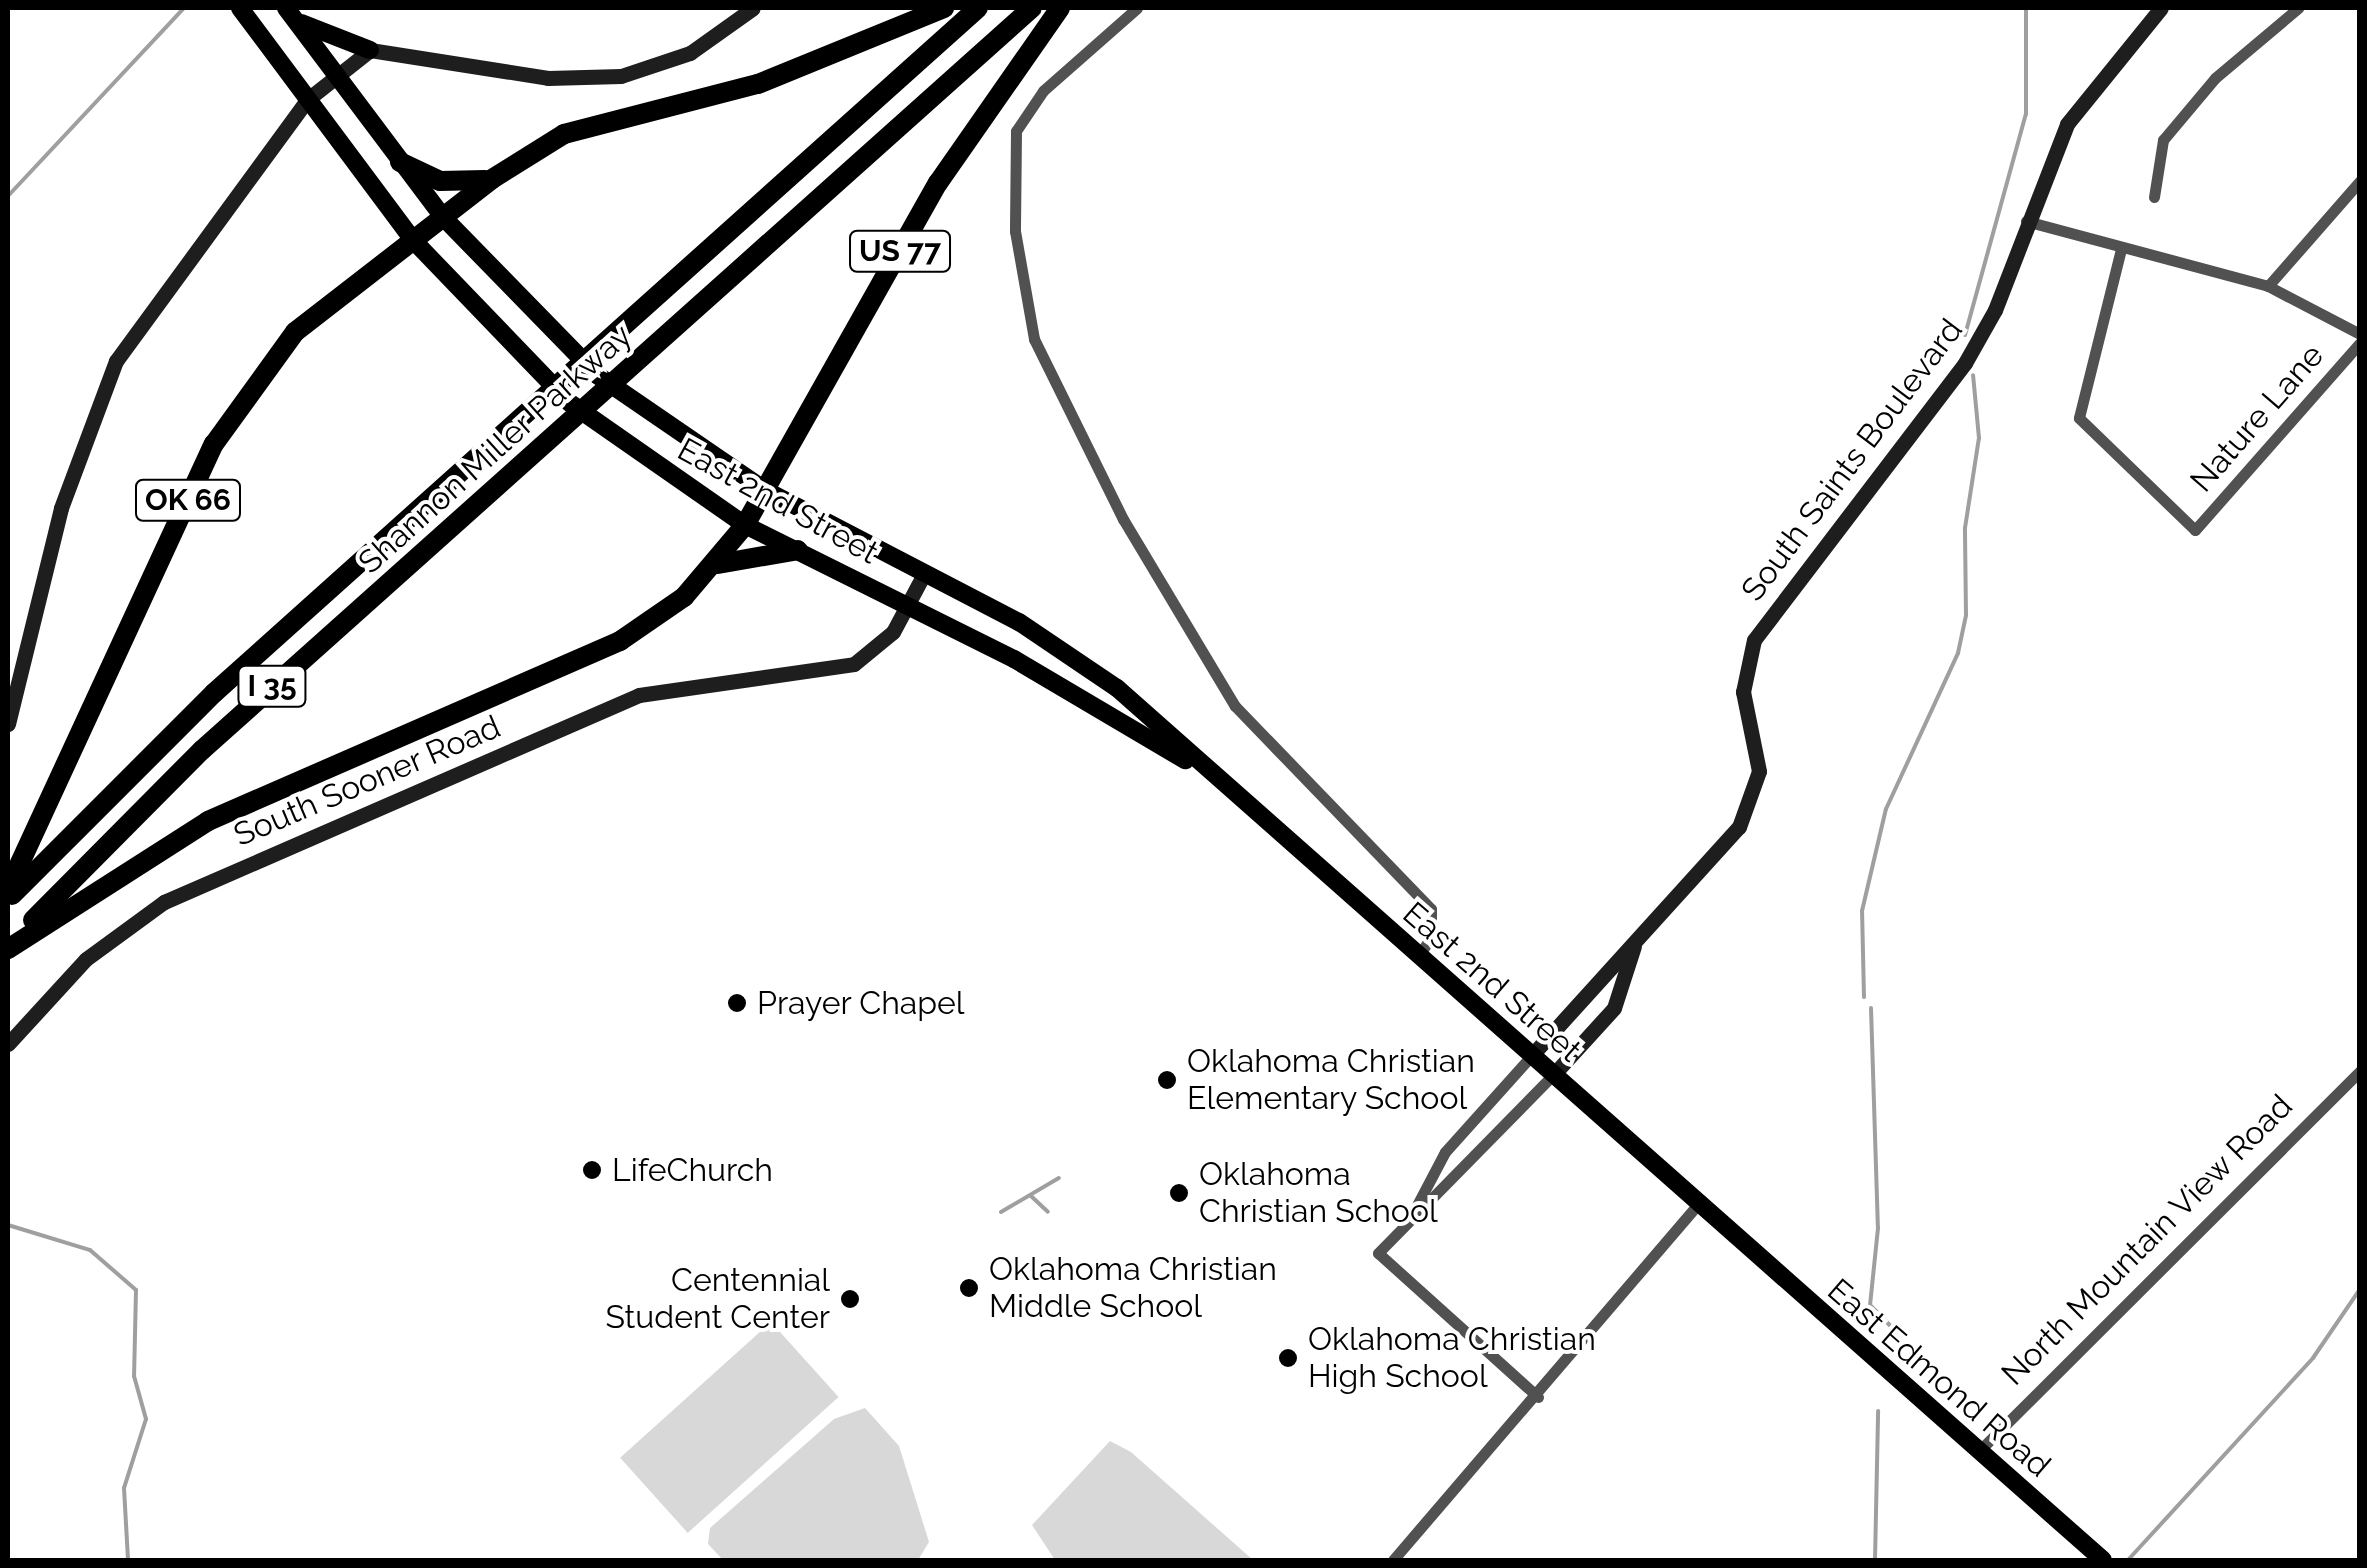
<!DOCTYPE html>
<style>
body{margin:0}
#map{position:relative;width:2367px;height:1568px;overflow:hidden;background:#fff;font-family:Raleway,sans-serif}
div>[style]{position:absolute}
.green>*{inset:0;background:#d8d8d8;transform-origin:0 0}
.stream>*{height:4px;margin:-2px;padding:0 2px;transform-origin:2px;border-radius:2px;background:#9f9f9f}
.street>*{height:11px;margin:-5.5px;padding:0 5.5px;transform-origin:5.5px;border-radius:5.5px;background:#515151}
.secondary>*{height:15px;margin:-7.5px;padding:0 7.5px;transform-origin:7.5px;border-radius:7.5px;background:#1e1e1e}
.primary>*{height:18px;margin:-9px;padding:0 9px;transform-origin:9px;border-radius:9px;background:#000}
.highway>*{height:20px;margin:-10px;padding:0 10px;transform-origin:10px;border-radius:10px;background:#000}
.dots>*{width:28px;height:28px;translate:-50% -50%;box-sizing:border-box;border:5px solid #fff;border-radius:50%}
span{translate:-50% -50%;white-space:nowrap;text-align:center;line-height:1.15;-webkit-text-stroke:8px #fff;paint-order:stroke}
.shield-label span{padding:2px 8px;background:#fff;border:2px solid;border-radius:8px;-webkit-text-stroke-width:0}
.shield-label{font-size:30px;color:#000;font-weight:700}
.street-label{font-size:32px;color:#000}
.poi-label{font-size:32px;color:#000}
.left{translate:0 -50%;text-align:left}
.right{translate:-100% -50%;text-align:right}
.frame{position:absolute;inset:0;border:10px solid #000;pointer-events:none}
</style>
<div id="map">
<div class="green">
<div style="left:771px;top:1322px;width:101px;height:203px;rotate:48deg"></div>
<div style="clip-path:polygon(865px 1408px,899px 1446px,929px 1542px,918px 1560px,723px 1560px,708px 1544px,710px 1528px,834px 1419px)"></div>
<div style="clip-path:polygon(1110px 1441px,1131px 1452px,1253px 1560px,1055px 1560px,1032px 1525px)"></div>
</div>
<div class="stream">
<div style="left:8px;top:196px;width:258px;rotate:-46.9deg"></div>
<div style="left:1965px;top:335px;width:229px;rotate:-74.6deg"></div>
<div style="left:2026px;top:114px;width:106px;rotate:-90deg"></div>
<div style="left:1864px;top:997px;width:86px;rotate:-91.3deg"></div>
<div style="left:1862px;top:911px;width:105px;rotate:-76.8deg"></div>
<div style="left:1886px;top:809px;width:172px;rotate:-65.2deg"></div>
<div style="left:1958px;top:653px;width:39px;rotate:-78deg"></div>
<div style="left:1966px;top:615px;width:87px;rotate:-90.7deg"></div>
<div style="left:1965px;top:528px;width:91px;rotate:-81.2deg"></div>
<div style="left:1979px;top:438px;width:63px;rotate:-95.4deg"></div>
<div style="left:1871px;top:1008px;width:220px;rotate:88.2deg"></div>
<div style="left:1878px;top:1228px;width:77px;rotate:95.9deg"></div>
<div style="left:1870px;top:1305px;width:71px;rotate:45.6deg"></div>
<div style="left:1920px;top:1356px;width:10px;rotate:119deg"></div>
<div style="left:1031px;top:1196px;width:23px;rotate:43deg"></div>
<div style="left:1001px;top:1212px;width:67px;rotate:-30.4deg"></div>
<div style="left:8px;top:1225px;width:86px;rotate:17deg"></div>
<div style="left:90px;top:1250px;width:61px;rotate:41deg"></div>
<div style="left:136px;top:1290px;width:86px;rotate:91.3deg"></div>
<div style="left:134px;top:1376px;width:45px;rotate:74.4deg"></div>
<div style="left:146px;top:1419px;width:72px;rotate:107.7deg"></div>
<div style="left:124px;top:1488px;width:72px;rotate:86.8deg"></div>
<div style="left:1875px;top:1560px;width:149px;rotate:-88.8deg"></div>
<div style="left:2128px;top:1560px;width:274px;rotate:-47.5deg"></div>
<div style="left:2313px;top:1358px;width:83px;rotate:-55.7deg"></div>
</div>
<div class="street">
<div style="left:1137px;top:8px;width:125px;rotate:138.6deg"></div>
<div style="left:1043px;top:91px;width:48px;rotate:124deg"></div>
<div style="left:1016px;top:131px;width:100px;rotate:90.6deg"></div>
<div style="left:1015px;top:231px;width:110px;rotate:80deg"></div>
<div style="left:1034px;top:339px;width:201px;rotate:63.7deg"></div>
<div style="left:1123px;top:519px;width:218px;rotate:59.1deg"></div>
<div style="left:1235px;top:706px;width:282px;rotate:46deg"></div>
<div style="left:1431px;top:909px;width:28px;rotate:90deg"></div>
<div style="left:1431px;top:937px;width:24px;rotate:123deg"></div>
<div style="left:2154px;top:197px;width:58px;rotate:-81deg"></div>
<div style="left:2163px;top:140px;width:81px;rotate:-50deg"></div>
<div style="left:2215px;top:78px;width:109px;rotate:-40.1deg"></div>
<div style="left:2026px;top:221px;width:251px;rotate:15deg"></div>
<div style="left:2268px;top:286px;width:104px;rotate:27.6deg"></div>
<div style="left:2121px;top:249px;width:174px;rotate:104deg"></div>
<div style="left:2079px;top:418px;width:161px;rotate:44deg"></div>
<div style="left:2195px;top:530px;width:249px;rotate:-48.6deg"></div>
<div style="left:2268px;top:286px;width:140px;rotate:-48.8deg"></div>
<div style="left:1416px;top:1207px;width:62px;rotate:-62.2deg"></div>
<div style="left:1445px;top:1152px;width:130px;rotate:-48.1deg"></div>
<div style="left:1538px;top:1397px;width:215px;rotate:-138deg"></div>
<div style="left:1378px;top:1253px;width:251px;rotate:-45.5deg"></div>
<div style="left:1978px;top:1452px;width:540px;rotate:-44.92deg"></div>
<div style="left:1393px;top:1560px;width:467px;rotate:-49.4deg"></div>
</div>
<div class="secondary">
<div style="left:8px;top:724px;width:222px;rotate:-76.2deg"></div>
<div style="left:61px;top:508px;width:157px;rotate:-69.5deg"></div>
<div style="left:116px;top:361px;width:325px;rotate:-53.8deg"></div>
<div style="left:308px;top:99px;width:79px;rotate:-38.3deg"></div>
<div style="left:370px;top:50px;width:180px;rotate:8.9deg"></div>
<div style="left:548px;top:78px;width:73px;rotate:-1.6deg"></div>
<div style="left:621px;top:76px;width:73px;rotate:-18.4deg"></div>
<div style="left:690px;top:53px;width:77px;rotate:-35.5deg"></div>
<div style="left:8px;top:1044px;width:115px;rotate:-47.5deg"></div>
<div style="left:86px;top:959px;width:97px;rotate:-36.2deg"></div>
<div style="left:164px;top:902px;width:518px;rotate:-23.55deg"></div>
<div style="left:639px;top:695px;width:217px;rotate:-8.2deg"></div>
<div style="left:854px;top:664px;width:50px;rotate:-39.4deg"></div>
<div style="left:893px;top:632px;width:68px;rotate:-61.9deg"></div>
<div style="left:1532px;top:1055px;width:308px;rotate:-47.8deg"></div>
<div style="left:1739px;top:827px;width:59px;rotate:-70.3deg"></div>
<div style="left:1759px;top:771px;width:81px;rotate:-101.4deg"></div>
<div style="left:1743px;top:692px;width:53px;rotate:-78.1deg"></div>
<div style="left:1754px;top:640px;width:348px;rotate:-52.7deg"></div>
<div style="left:1965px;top:363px;width:61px;rotate:-60.5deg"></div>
<div style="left:1995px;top:310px;width:199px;rotate:-68.8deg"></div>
<div style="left:2067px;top:124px;width:149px;rotate:-51deg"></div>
<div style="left:1554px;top:1074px;width:89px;rotate:-47.7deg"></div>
<div style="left:1614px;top:1008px;width:65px;rotate:-72.1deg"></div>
</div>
<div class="primary">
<div style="left:240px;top:8px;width:288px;rotate:53.3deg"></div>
<div style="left:412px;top:239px;width:228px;rotate:46.1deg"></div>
<div style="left:570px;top:403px;width:213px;rotate:34.9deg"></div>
<div style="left:745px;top:525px;width:301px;rotate:26.5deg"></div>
<div style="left:1014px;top:659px;width:199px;rotate:30.6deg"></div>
<div style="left:286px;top:8px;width:260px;rotate:53.1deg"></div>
<div style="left:442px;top:216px;width:222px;rotate:45.7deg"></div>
<div style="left:597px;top:375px;width:204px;rotate:34.4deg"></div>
<div style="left:765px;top:490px;width:286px;rotate:27.5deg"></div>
<div style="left:1019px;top:622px;width:118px;rotate:34deg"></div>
<div style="left:1117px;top:688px;width:1316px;rotate:41.49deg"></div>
<div style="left:301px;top:23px;width:74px;rotate:21.4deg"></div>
</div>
<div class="highway">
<div style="left:400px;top:162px;width:44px;rotate:25.4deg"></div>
<div style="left:440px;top:181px;width:45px;rotate:-1.3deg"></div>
<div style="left:718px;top:564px;width:81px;rotate:-9.9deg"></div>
<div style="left:8px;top:889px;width:490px;rotate:-65.2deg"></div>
<div style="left:214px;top:444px;width:138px;rotate:-54.1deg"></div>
<div style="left:295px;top:332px;width:249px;rotate:-37.8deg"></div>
<div style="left:492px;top:179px;width:85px;rotate:-32deg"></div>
<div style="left:564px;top:134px;width:200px;rotate:-14.5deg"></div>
<div style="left:758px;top:84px;width:201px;rotate:-22.2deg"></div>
<div style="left:12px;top:895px;width:286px;rotate:-45deg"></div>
<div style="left:214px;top:693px;width:1026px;rotate:-41.88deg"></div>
<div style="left:33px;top:920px;width:240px;rotate:-45.2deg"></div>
<div style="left:202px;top:750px;width:1113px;rotate:-41.8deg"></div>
<div style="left:8px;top:949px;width:237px;rotate:-32.6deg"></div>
<div style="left:208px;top:821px;width:450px;rotate:-23.6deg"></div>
<div style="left:620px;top:641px;width:78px;rotate:-34.5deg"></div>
<div style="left:684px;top:597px;width:94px;rotate:-49.7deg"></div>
<div style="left:745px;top:525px;width:393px;rotate:-60.6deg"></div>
<div style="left:938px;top:183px;width:213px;rotate:-55.1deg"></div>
</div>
<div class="dots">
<div style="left:737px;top:1003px;background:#000"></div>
<div style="left:1167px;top:1080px;background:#000"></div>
<div style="left:592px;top:1170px;background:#000"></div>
<div style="left:1179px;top:1193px;background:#000"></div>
<div style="left:969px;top:1288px;background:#000"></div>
<div style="left:850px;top:1299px;background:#000"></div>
<div style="left:1288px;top:1358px;background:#000"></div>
</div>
<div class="shield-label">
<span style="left:900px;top:251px">US 77</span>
<span style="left:188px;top:500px">OK 66</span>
<span style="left:272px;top:686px">I 35</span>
</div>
<div class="street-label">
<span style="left:2257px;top:418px;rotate:-49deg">Nature Lane</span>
<span style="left:495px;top:449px;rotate:-42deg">Shannon Miller Parkway</span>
<span style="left:1852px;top:460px;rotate:-53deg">South Saints Boulevard</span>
<span style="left:778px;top:501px;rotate:29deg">East 2nd Street</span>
<span style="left:367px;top:781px;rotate:-23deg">South Sooner Road</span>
<span style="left:1492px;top:982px;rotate:41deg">East 2nd Street</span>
<span style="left:2147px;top:1240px;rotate:-45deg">North Mountain View Road</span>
<span style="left:1939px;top:1378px;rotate:41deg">East Edmond Road</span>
</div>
<div class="poi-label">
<span class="left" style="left:757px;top:1003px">Prayer Chapel</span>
<span class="left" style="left:1187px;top:1080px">Oklahoma Christian<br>Elementary School</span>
<span class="left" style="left:612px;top:1170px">LifeChurch</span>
<span class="left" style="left:1199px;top:1193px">Oklahoma<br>Christian School</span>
<span class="left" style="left:989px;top:1288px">Oklahoma Christian<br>Middle School</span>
<span class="right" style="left:830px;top:1299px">Centennial<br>Student Center</span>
<span class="left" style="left:1308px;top:1358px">Oklahoma Christian<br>High School</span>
</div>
<div class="frame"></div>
</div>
